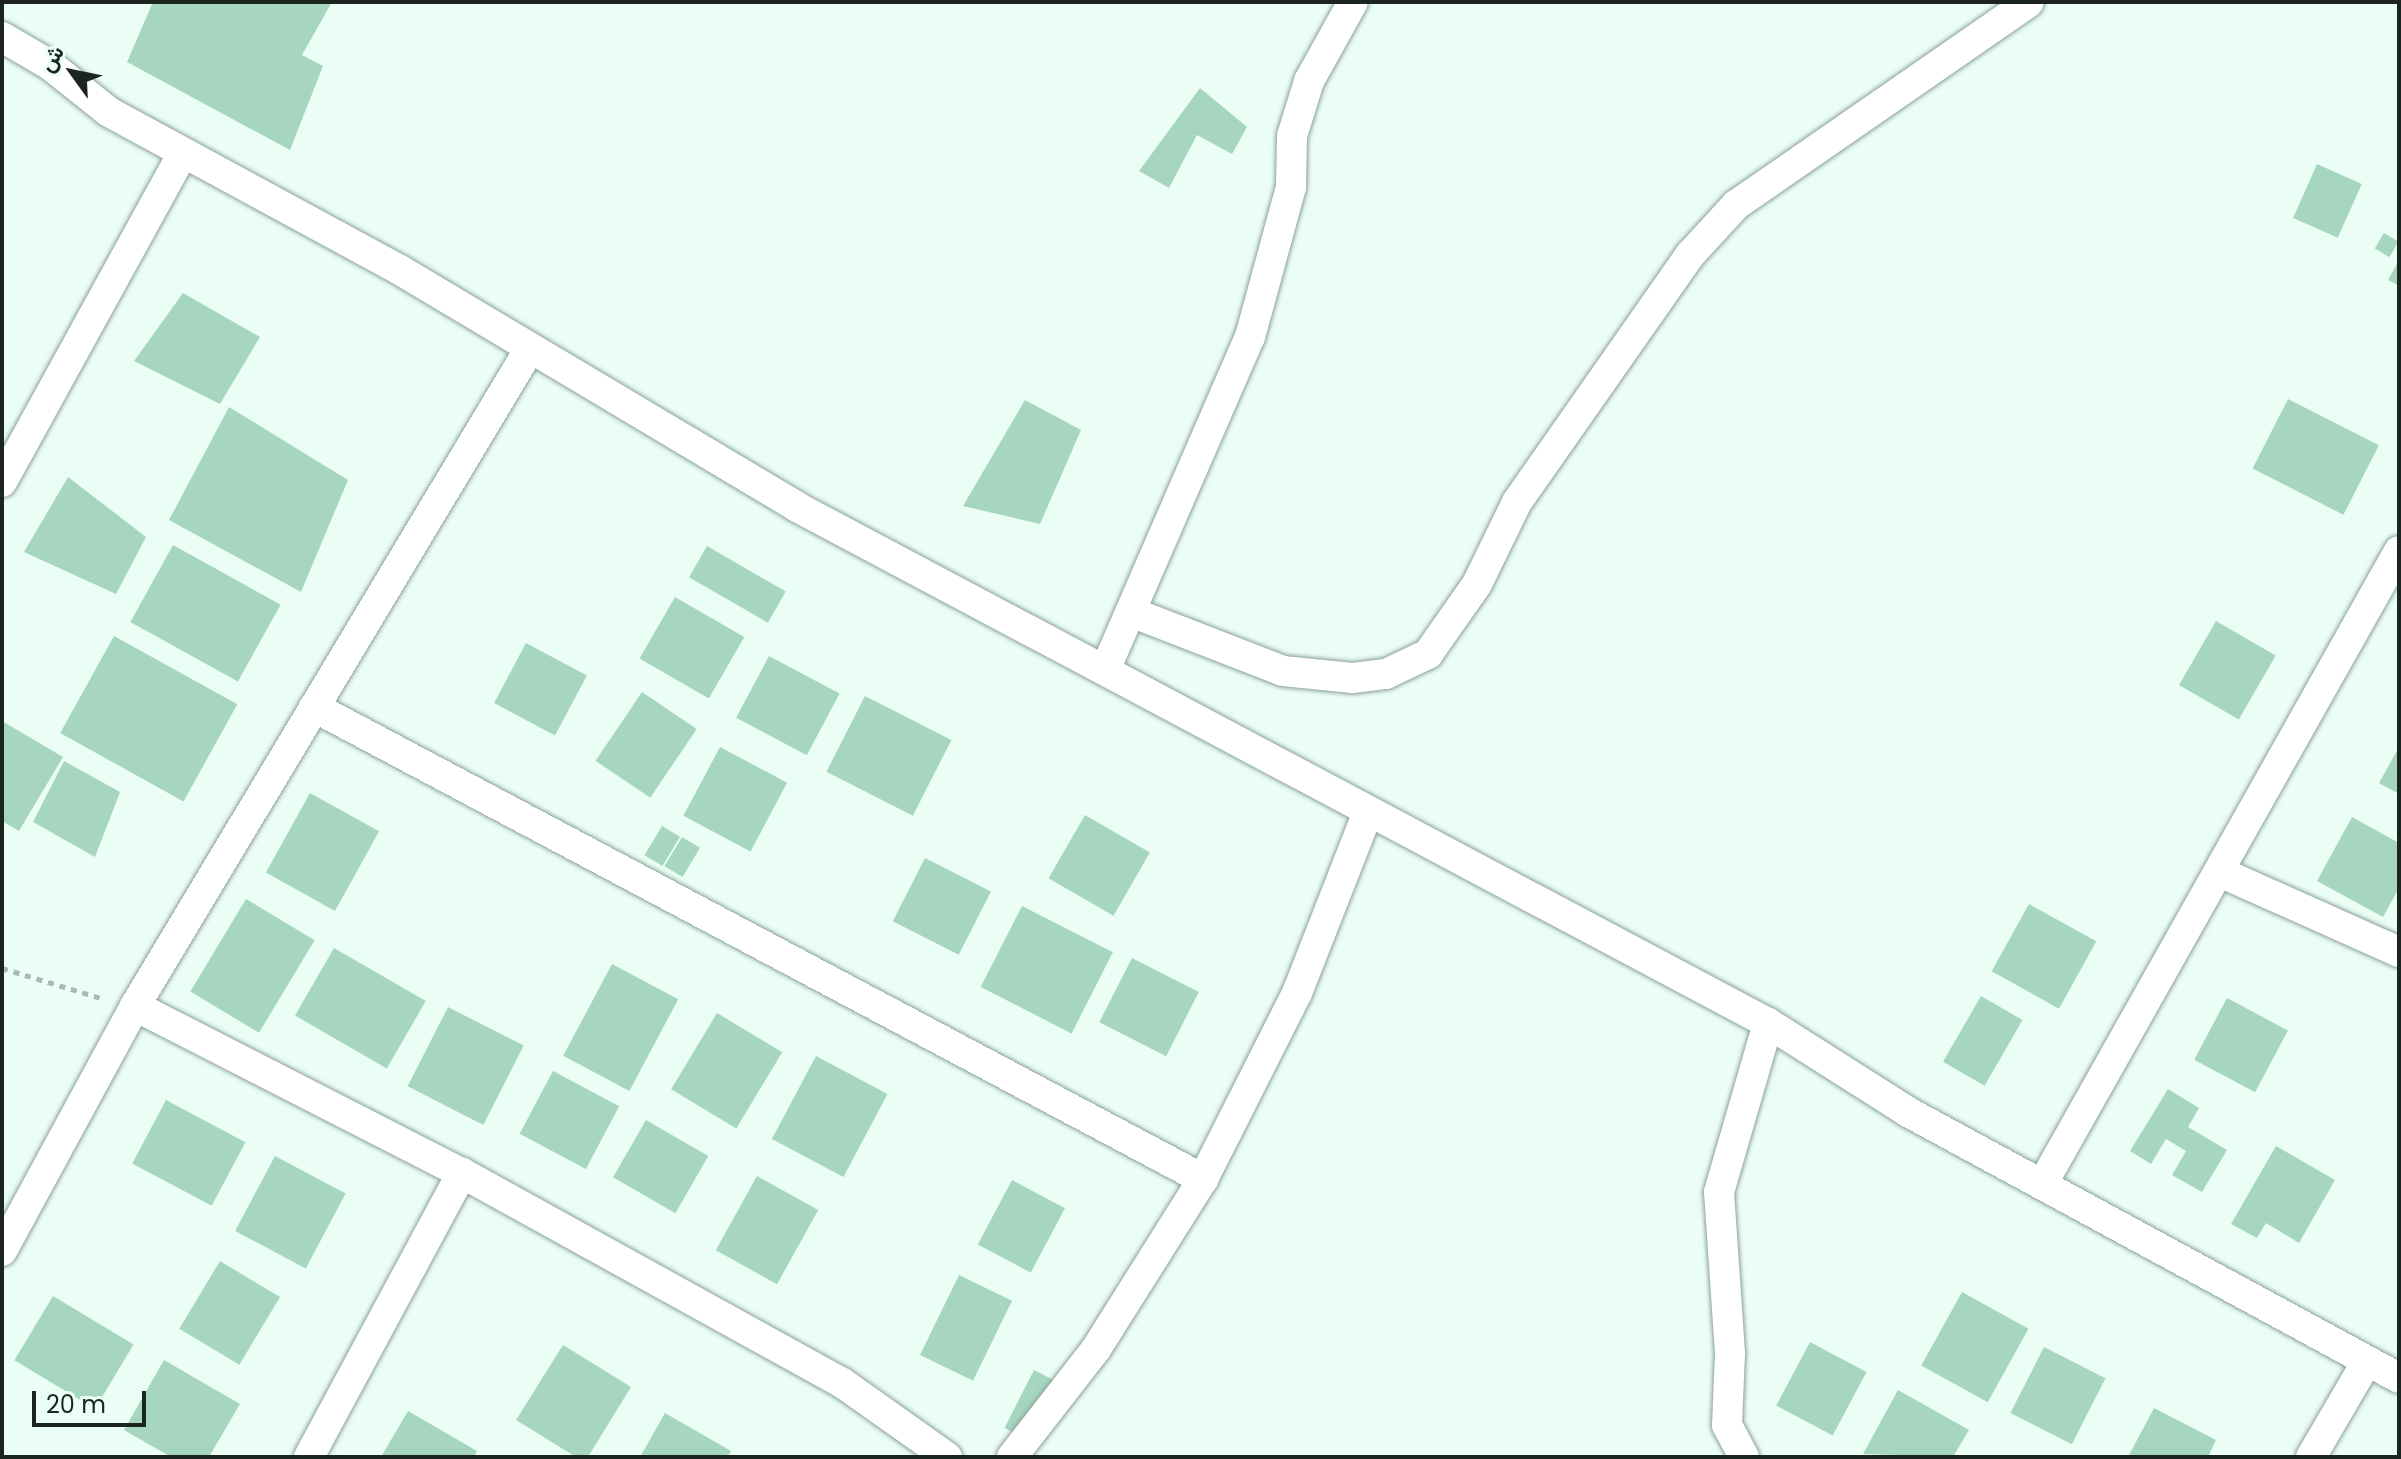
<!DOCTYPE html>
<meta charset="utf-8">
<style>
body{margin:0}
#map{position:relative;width:2401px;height:1459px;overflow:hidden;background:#ebfef5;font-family:Poppins,Vazirmatn,sans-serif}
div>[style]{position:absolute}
.building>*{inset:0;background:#a6d6c0;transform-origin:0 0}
.path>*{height:5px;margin-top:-2.5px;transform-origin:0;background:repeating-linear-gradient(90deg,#abbab3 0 6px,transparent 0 12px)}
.roads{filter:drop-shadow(0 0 2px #8ba197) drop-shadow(0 0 2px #8ba197)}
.street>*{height:30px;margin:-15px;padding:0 15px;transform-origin:15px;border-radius:15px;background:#fff}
span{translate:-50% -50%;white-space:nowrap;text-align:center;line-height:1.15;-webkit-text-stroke:7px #ebfef5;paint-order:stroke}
.frame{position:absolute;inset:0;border:4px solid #1c2420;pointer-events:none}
.north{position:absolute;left:32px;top:32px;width:80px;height:80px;-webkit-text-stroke:6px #ebfef5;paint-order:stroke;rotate:303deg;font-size:22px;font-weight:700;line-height:32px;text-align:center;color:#1c2420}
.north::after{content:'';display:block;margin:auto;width:28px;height:36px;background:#1c2420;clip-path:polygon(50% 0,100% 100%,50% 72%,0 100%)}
.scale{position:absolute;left:32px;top:1391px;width:114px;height:36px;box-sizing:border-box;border:4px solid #1c2420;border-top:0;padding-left:10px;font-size:24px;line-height:28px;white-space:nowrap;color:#1c2420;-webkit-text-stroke:6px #ebfef5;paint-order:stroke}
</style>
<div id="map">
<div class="building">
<div style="clip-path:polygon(153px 2px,332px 2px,302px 55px,323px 66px,290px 150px,127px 62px)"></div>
<div style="clip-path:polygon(1200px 88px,1247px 127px,1232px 154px,1197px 135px,1169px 188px,1139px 171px)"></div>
<div style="left:2317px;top:164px;width:49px;height:59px;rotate:24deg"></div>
<div style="left:2384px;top:233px;width:17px;height:18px;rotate:31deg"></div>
<div style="clip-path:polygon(2399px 260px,2399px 286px,2388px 280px)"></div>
<div style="clip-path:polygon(183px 293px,260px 337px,220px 404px,134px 361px)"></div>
<div style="left:2288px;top:399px;width:102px;height:78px;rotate:27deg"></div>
<div style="clip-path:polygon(1025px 400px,1081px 430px,1040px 524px,963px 506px)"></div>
<div style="clip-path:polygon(229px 407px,348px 480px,301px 592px,169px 520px)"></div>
<div style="clip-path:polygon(68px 477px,146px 537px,116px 594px,24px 552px)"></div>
<div style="left:173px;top:545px;width:123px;height:88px;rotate:29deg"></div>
<div style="left:707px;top:546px;width:91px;height:36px;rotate:30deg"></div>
<div style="left:675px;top:597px;width:80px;height:71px;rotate:30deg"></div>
<div style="left:2216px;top:621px;width:69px;height:74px;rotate:30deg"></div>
<div style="left:114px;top:636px;width:141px;height:111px;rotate:29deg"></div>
<div style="left:526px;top:643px;width:69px;height:68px;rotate:28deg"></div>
<div style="left:769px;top:656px;width:80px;height:70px;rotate:28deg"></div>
<div style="left:642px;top:692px;width:66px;height:83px;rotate:34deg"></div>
<div style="left:865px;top:696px;width:97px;height:85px;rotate:27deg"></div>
<div style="clip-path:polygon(2px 721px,63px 757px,19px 831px,2px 821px)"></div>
<div style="left:720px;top:747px;width:76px;height:78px;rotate:28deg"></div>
<div style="clip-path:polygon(2399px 747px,2399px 794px,2379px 783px)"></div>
<div style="clip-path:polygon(64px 761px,120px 792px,95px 857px,33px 822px)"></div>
<div style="left:310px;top:793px;width:79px;height:91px;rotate:29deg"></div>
<div style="left:1085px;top:815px;width:75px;height:73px;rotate:30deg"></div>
<div style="clip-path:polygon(2352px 817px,2399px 843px,2399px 888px,2383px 917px,2317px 881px)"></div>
<div style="left:662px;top:826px;width:21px;height:34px;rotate:31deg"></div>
<div style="left:682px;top:837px;width:21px;height:34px;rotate:31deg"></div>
<div style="left:925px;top:858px;width:74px;height:71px;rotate:27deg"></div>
<div style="left:246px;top:899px;width:80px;height:108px;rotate:31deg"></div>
<div style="left:2029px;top:904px;width:77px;height:77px;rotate:29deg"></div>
<div style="left:1022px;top:906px;width:102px;height:91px;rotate:27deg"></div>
<div style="left:334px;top:948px;width:106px;height:78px;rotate:30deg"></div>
<div style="left:1132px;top:958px;width:75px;height:72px;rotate:27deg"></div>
<div style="left:612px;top:964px;width:75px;height:104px;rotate:28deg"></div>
<div style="left:1981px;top:996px;width:48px;height:76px;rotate:30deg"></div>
<div style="left:2227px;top:998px;width:69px;height:70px;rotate:28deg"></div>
<div style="left:448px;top:1007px;width:85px;height:89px;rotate:27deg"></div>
<div style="left:717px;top:1013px;width:76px;height:89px;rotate:31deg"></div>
<div style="left:816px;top:1056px;width:81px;height:94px;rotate:28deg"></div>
<div style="left:553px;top:1071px;width:75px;height:71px;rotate:28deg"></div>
<div style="clip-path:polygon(2168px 1089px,2199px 1108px,2188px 1127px,2227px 1150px,2202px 1192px,2172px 1175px,2186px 1151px,2166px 1139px,2151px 1164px,2130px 1151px)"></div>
<div style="left:166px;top:1100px;width:90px;height:72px;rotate:28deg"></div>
<div style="left:646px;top:1120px;width:72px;height:66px;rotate:30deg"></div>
<div style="clip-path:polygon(2276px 1146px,2335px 1180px,2299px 1243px,2266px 1223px,2257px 1238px,2231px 1224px)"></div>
<div style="left:275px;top:1156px;width:80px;height:85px;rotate:28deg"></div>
<div style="left:757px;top:1176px;width:70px;height:85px;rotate:29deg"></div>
<div style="left:1012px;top:1180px;width:60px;height:73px;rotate:28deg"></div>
<div style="left:220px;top:1261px;width:70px;height:79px;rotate:31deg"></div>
<div style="left:959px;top:1275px;width:59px;height:89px;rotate:26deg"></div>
<div style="left:1962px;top:1292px;width:76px;height:84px;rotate:29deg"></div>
<div style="left:53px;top:1296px;width:94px;height:75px;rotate:31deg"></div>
<div style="left:1810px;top:1342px;width:64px;height:72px;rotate:28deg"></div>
<div style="clip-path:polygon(563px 1345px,631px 1387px,588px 1457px,576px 1457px,516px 1420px)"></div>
<div style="left:2044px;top:1347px;width:69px;height:74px;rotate:27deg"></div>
<div style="clip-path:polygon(164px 1360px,240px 1404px,209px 1457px,171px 1457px,124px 1430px)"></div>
<div style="left:1034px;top:1370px;width:22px;height:65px;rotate:27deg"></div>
<div style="clip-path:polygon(1898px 1390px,1969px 1430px,1953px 1457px,1863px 1454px)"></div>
<div style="clip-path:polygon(2154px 1408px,2216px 1440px,2208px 1457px,2128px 1457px)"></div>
<div style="clip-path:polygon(408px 1411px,477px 1451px,474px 1457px,381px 1457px)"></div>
<div style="clip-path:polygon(665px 1413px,731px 1451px,728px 1457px,640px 1457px)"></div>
</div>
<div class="path">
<div style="left:2px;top:968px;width:103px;rotate:16.9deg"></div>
</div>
<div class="roads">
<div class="street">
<div style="left:2px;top:37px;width:56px;rotate:30.3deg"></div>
<div style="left:50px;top:65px;width:75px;rotate:38.5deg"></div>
<div style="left:109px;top:112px;width:331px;rotate:28.5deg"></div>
<div style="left:400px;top:270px;width:462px;rotate:30.8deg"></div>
<div style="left:797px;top:507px;width:1100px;rotate:27.99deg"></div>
<div style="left:1768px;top:1023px;width:166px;rotate:32.4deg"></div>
<div style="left:1908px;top:1112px;width:558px;rotate:28.45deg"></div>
<div style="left:2px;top:482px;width:376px;rotate:-61.2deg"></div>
<div style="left:1131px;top:612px;width:163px;rotate:21.2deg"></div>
<div style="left:1283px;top:671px;width:70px;rotate:5.7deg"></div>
<div style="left:1353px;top:678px;width:33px;rotate:-7deg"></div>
<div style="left:1386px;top:674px;width:47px;rotate:-25.5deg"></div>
<div style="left:1428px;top:654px;width:85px;rotate:-55deg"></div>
<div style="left:1477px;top:584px;width:91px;rotate:-64deg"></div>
<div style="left:1517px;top:502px;width:302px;rotate:-55deg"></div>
<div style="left:1690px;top:255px;width:68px;rotate:-47.4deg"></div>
<div style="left:1736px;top:205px;width:356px;rotate:-34.7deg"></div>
<div style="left:1105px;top:670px;width:363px;rotate:-66.5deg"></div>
<div style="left:1250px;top:337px;width:156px;rotate:-74.7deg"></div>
<div style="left:1291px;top:187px;width:51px;rotate:-88.9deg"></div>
<div style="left:1292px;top:136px;width:58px;rotate:-72.8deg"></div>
<div style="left:1309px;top:81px;width:90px;rotate:-60.9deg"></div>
<div style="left:314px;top:707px;width:1007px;rotate:27.97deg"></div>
<div style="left:2220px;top:872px;width:196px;rotate:24.1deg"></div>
<div style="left:135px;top:1006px;width:367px;rotate:27.1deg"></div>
<div style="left:462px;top:1173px;width:433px;rotate:28.9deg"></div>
<div style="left:841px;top:1382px;width:130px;rotate:35.3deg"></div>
<div style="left:2043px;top:1183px;width:725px;rotate:-60.61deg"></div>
<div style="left:2px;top:1251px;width:279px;rotate:-61.5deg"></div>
<div style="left:135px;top:1006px;width:765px;rotate:-59.01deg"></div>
<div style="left:309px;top:1457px;width:323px;rotate:-61.7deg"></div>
<div style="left:1012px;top:1457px;width:137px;rotate:-52.1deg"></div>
<div style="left:1096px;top:1349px;width:201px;rotate:-57.8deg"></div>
<div style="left:1203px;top:1179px;width:208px;rotate:-63.2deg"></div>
<div style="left:1297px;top:993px;width:194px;rotate:-68.6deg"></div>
<div style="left:1744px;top:1457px;width:36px;rotate:-118deg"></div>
<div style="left:1727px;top:1425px;width:72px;rotate:-87.6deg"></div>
<div style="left:1730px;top:1353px;width:161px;rotate:-93.9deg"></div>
<div style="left:1719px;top:1192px;width:176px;rotate:-73.8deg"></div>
<div style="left:2311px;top:1457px;width:111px;rotate:-59.7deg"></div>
</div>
</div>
<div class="frame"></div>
<div class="north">ش</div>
<div class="scale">20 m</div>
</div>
